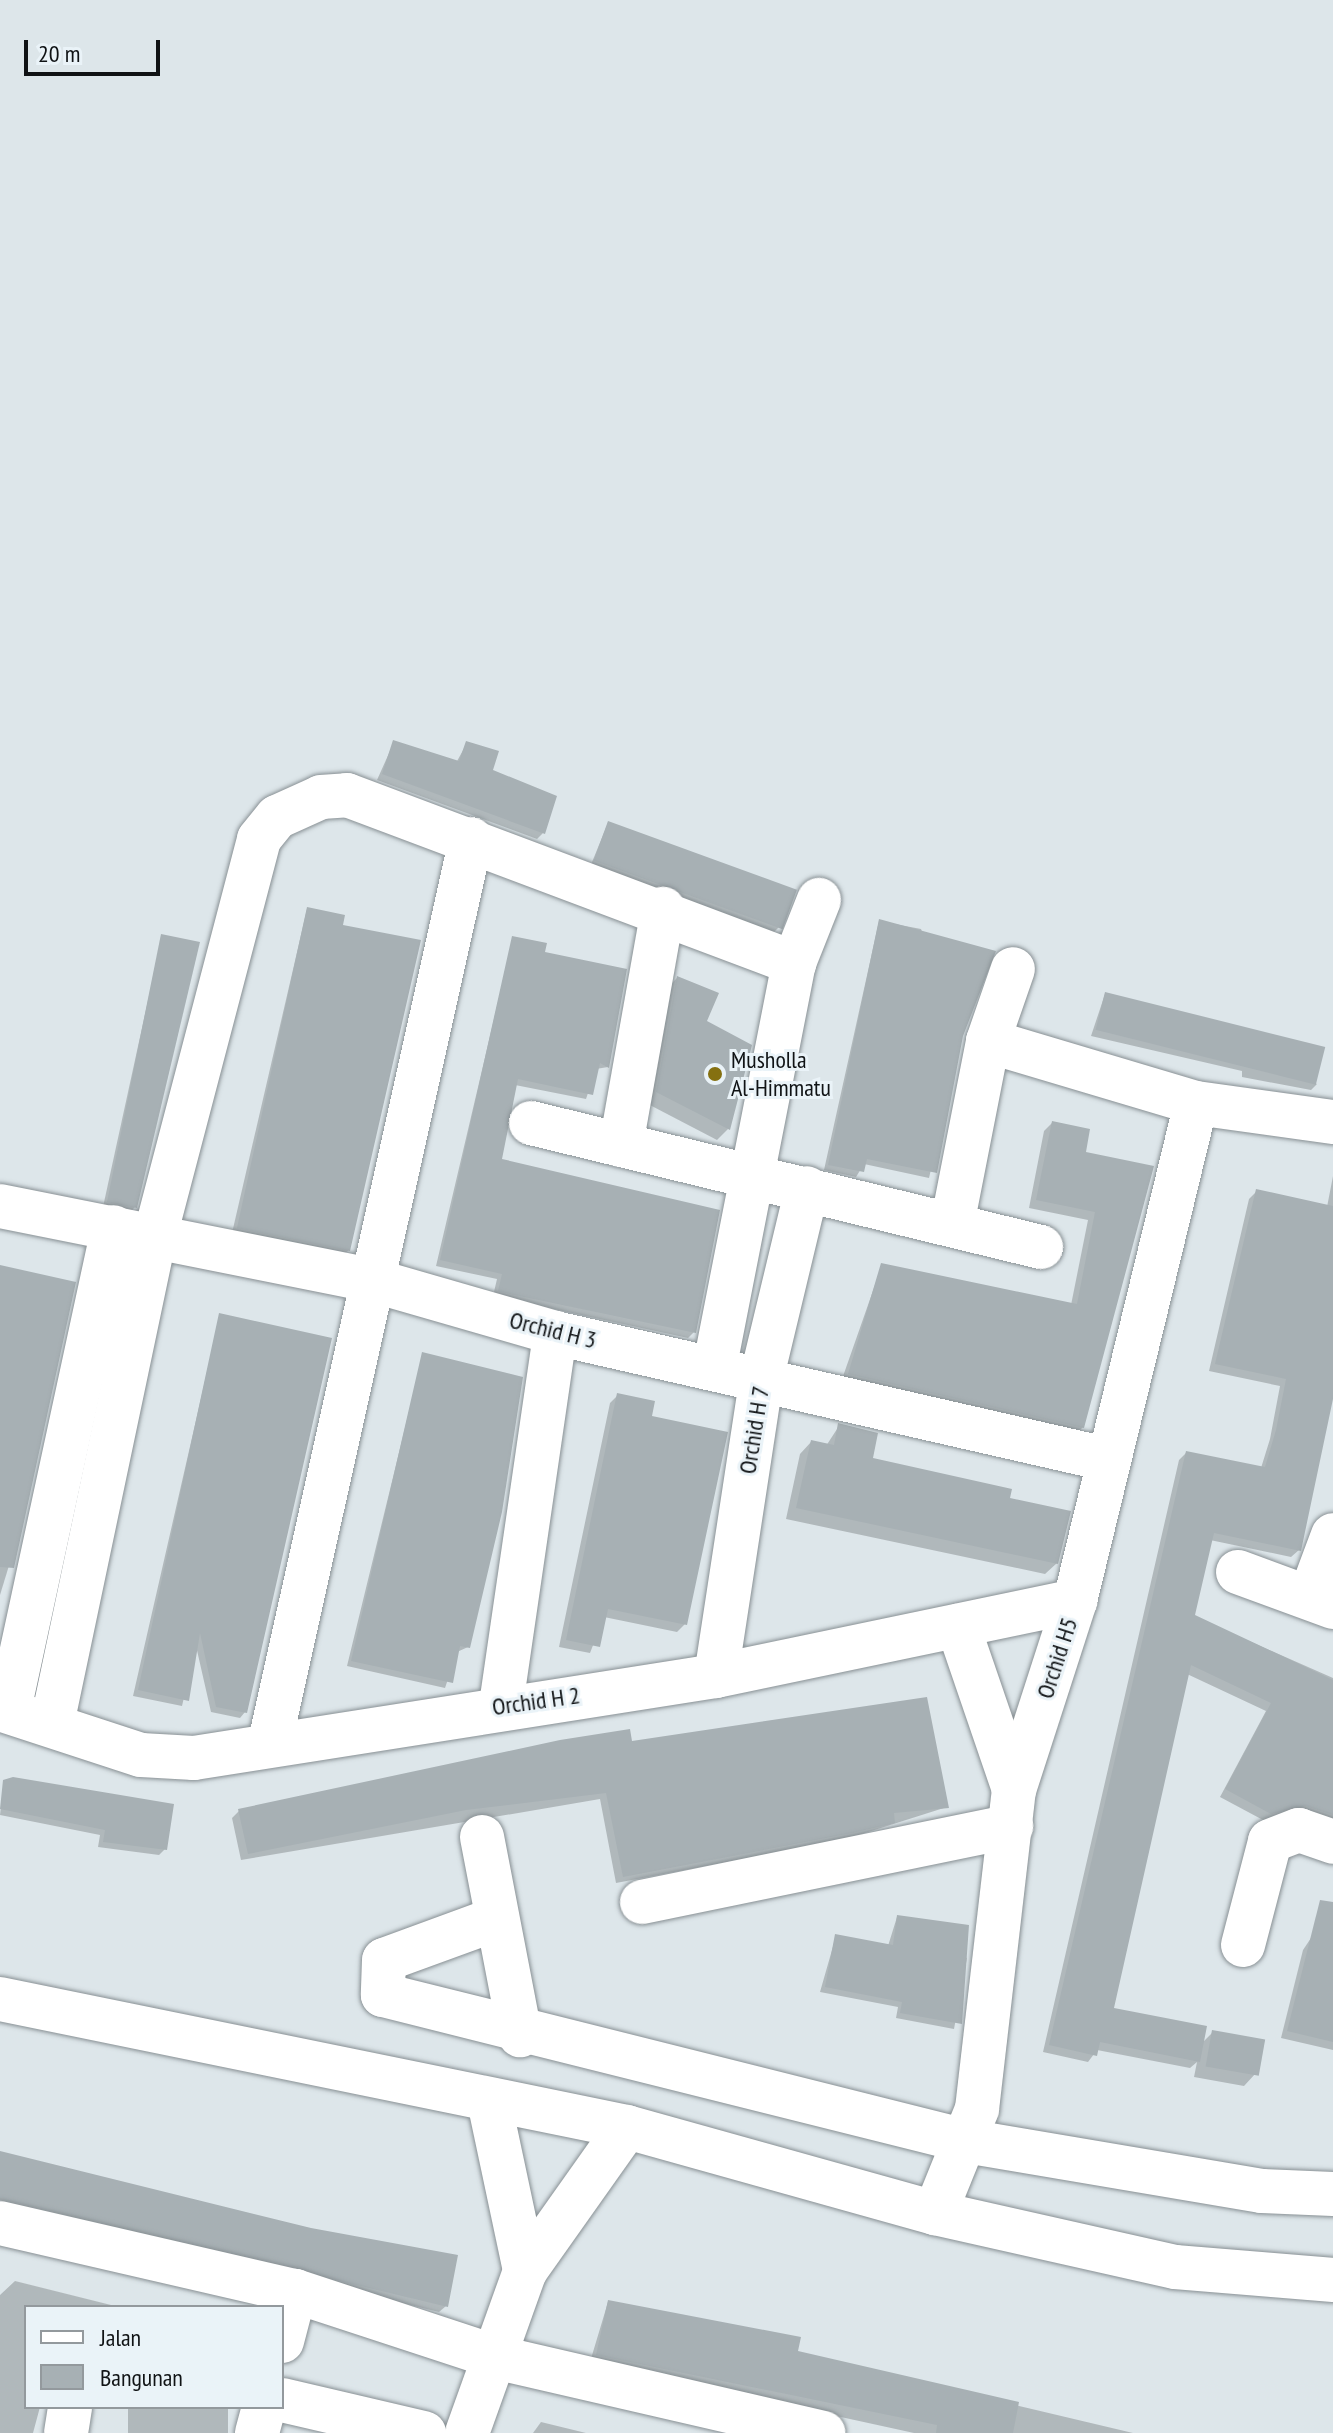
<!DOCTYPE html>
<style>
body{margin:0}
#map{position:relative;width:1333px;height:2433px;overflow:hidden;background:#dde6ea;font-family:"PT Sans Narrow",sans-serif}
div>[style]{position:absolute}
.shadow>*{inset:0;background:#0003;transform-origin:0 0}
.building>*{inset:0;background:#a7b0b4;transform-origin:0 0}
.roads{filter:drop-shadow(0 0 2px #889094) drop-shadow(0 0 2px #889094)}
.street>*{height:44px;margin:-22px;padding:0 22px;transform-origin:22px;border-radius:22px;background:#fff}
.dots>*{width:22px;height:22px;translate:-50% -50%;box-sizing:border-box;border:4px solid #eaf3f8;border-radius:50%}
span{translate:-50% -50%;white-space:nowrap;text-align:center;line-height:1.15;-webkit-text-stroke:6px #eaf3f8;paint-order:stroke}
.poi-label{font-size:24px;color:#101315}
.left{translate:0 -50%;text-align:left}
.street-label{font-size:24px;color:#101315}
.legend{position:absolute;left:24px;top:2305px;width:260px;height:104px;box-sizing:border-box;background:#eaf3f8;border:2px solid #93999d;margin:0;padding:10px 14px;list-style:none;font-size:24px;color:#101315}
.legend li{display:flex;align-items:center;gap:16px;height:40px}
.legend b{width:40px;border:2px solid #93999d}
.scale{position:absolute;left:24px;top:40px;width:136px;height:36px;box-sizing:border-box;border:4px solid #101315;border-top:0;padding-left:10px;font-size:24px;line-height:28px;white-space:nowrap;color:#101315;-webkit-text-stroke:6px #eaf3f8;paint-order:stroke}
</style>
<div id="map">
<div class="shadow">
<div style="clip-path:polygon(394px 742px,456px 763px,467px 743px,543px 833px,537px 839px,377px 780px)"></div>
<div style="clip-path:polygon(608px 823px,779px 927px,773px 933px,590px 867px)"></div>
<div style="clip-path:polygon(307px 909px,340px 926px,349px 1250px,343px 1255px,232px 1233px)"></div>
<div style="clip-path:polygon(879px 921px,921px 929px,962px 1036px,929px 1178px,864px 1164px,856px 1177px,824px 1170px)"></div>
<div style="clip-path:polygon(162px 936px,135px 1207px,129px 1213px,103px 1207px)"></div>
<div style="clip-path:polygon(513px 938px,543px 954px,608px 1067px,596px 1069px,586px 1099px,515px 1085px,500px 1160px,694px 1332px,688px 1338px,493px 1296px,497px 1279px,436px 1266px)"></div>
<div style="clip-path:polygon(677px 978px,704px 1022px,728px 1129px,717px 1140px,646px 1103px,666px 989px)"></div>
<div style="clip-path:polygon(1105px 994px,1317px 1084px,1311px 1090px,1242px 1077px,1242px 1071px,1091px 1036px)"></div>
<div style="clip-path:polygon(1052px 1123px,1083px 1154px,1152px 1168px,1083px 1427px,1074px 1436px,841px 1382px,882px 1265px,1071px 1305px,1088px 1220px,1029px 1208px,1044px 1131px)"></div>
<div style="clip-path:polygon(1333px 1176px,1333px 1389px,1299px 1550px,1291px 1557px,1210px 1540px,1192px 1616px,1333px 1678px,1333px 1825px,1263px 1820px,1220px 1797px,1266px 1711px,1187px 1674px,1111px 2010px,1201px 2044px,1212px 2033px,1256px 2073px,1244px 2086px,1194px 2077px,1197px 2062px,1190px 2068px,1097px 2050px,1088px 2062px,1043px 2052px,1179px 1460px,1186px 1453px,1261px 1468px,1270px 1439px,1280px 1386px,1209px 1371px,1249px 1199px,1257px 1191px,1327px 1207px)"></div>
<div style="clip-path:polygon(0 1268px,11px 1559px,0 1595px)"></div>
<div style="clip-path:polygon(220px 1315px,245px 1712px,240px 1718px,211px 1712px,196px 1646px,182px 1706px,133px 1696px)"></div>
<div style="clip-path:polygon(423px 1354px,468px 1647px,457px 1652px,445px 1688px,347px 1666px)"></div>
<div style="clip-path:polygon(617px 1396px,649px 1418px,685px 1624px,677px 1632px,604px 1617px,590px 1653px,559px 1647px,610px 1403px)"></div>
<div style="clip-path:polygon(839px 1426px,870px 1459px,1008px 1500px,1057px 1563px,1045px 1574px,786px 1519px,800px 1454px,811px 1442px,826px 1446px)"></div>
<div style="clip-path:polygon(631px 1743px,947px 1807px,843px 1840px,616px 1883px,600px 1799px,241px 1860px,232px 1818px,239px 1811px)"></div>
<div style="clip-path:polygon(4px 1782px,165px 1849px,159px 1855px,98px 1847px,100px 1835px,0 1815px)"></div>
<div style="clip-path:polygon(1333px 1905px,1333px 2050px,1281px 2038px,1303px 1950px)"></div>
<div style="clip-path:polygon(897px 1917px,967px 1958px,954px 2029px,896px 2018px,898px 2007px,820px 1992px,836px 1936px,888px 1946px)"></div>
<div style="clip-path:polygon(0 2153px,446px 2306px,439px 2312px,0 2205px)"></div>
<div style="clip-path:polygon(15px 2281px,119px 2307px,26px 2307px,26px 2407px,40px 2407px,33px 2433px,0 2433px,0 2295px)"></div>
<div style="clip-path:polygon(608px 2302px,796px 2353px,1133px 2433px,914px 2433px,590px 2362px)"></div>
<div style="left:128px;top:2407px;width:100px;height:27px"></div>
<div style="clip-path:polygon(541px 2422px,586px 2433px,533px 2433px)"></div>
</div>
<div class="building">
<div style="clip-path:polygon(393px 740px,459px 761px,466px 741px,499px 751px,493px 770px,557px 796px,545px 834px,382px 774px)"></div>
<div style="left:608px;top:821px;width:201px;height:42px;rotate:20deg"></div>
<div style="clip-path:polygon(307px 907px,345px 915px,343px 925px,421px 940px,350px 1251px,237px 1228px)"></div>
<div style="clip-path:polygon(879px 919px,996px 951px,963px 1036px,937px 1173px,867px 1159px,864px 1172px,828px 1165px)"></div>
<div style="clip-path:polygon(161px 934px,200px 942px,137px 1208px,107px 1202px)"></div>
<div style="clip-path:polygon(512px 936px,547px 943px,545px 952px,627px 969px,609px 1068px,600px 1063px,593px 1095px,518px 1079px,502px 1159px,720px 1210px,696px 1333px,510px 1294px,498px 1291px,502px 1274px,440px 1260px)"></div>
<div style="clip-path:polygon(677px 976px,719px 993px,707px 1021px,752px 1045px,730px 1130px,656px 1092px)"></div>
<div style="left:1105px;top:992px;width:227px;height:39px;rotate:14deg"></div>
<div style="clip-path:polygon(1052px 1121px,1090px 1129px,1086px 1152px,1154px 1166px,1084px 1428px,848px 1374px,881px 1263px,1077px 1304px,1095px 1212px,1036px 1200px)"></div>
<div style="clip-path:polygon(1256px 1189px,1333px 1206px,1333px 1399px,1301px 1551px,1214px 1533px,1195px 1615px,1333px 1680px,1333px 1815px,1306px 1806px,1271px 1814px,1225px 1789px,1271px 1703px,1191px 1665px,1114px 2008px,1207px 2026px,1200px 2062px,1100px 2042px,1097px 2056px,1049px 2045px,1186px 1451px,1265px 1467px,1276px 1430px,1286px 1379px,1215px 1364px)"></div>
<div style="clip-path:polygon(0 1265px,76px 1282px,14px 1568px,0 1567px)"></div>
<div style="clip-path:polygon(219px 1313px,332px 1338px,247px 1713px,216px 1707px,200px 1633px,189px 1701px,138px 1690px)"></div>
<div style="clip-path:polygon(422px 1352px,523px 1377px,502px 1512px,470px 1648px,460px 1646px,453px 1683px,351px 1661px)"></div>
<div style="clip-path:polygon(617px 1393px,655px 1401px,652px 1416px,728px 1432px,687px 1625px,608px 1609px,600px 1647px,566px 1640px)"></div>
<div style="clip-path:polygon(838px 1423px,878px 1433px,873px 1458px,1012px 1489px,1010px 1498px,1071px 1511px,1058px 1564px,796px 1508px,811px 1440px,834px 1445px)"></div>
<div style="clip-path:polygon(927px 1697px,949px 1808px,894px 1813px,895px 1823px,852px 1833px,623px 1877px,606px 1793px,466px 1810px,248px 1854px,238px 1809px,560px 1740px,630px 1729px,632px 1741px)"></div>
<div style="clip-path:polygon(13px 1777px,174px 1804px,167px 1850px,103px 1842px,105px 1830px,0 1809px,3px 1780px)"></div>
<div style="clip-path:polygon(1320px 1900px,1333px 1902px,1333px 2042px,1287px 2031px)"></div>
<div style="clip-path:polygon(897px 1915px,969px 1925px,962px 2024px,900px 2013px,902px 2002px,825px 1987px,835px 1934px,893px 1945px)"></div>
<div style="left:1212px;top:2030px;width:54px;height:37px;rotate:10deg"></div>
<div style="clip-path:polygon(0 2151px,311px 2228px,458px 2255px,448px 2307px,0 2199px)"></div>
<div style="clip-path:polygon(608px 2300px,801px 2337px,798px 2351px,1019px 2402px,1013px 2433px,936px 2433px,937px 2425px,596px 2355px)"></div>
</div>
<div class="roads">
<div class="street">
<div style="left:988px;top:1041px;width:217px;rotate:16.6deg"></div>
<div style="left:1196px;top:1103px;width:138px;rotate:7.9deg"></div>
<div style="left:531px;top:1123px;width:525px;rotate:13.67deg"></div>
<div style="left:621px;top:1145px;width:240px;rotate:-79.9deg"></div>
<div style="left:0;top:1206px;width:382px;rotate:11.3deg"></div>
<div style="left:375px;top:1281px;width:187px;rotate:16.1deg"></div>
<div style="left:555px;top:1333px;width:565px;rotate:12.88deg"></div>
<div style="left:952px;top:1225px;width:187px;rotate:-78.9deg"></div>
<div style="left:988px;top:1041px;width:76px;rotate:-70.9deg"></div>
<div style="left:715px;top:1365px;width:410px;rotate:-78.9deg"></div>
<div style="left:794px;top:963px;width:68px;rotate:-68.4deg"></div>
<div style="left:1238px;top:1572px;width:101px;rotate:20.2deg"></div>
<div style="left:1310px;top:1597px;width:66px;rotate:-69.6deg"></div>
<div style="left:958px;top:1626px;width:173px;rotate:71.1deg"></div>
<div style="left:716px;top:1676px;width:304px;rotate:-81.3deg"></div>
<div style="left:762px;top:1376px;width:193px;rotate:-76.5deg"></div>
<div style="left:501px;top:1705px;width:376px;rotate:-81.7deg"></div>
<div style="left:0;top:1709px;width:148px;rotate:18.1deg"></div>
<div style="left:141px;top:1755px;width:53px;rotate:3.2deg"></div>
<div style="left:194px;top:1758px;width:528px;rotate:-8.93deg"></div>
<div style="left:716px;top:1676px;width:367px;rotate:-11.8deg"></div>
<div style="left:9px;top:1710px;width:494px;rotate:-77.8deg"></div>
<div style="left:52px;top:1724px;width:499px;rotate:-78.1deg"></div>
<div style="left:155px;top:1236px;width:410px;rotate:-75.3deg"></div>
<div style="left:259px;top:839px;width:28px;rotate:-51deg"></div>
<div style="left:277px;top:817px;width:48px;rotate:-24.4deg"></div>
<div style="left:321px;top:797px;width:26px;rotate:-4deg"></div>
<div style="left:347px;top:795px;width:478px;rotate:20.6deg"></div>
<div style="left:270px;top:1742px;width:925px;rotate:-77.45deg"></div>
<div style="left:482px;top:1837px;width:202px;rotate:79.1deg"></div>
<div style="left:642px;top:1902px;width:377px;rotate:-11.6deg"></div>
<div style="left:496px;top:1919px;width:119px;rotate:159.9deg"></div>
<div style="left:384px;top:1960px;width:35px;rotate:92deg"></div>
<div style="left:383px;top:1995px;width:601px;rotate:14.06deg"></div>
<div style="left:966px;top:2141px;width:300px;rotate:9.6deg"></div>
<div style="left:1262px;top:2191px;width:71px;rotate:2.4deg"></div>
<div style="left:1243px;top:1945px;width:107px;rotate:-75.4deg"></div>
<div style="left:1270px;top:1841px;width:31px;rotate:-21deg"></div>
<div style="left:1299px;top:1830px;width:36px;rotate:19deg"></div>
<div style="left:0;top:1999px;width:640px;rotate:11.54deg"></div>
<div style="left:627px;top:2127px;width:320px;rotate:15.6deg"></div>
<div style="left:935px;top:2213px;width:246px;rotate:12.7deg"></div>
<div style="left:1175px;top:2267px;width:159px;rotate:4.7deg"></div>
<div style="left:489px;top:2101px;width:174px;rotate:78deg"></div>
<div style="left:935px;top:2213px;width:112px;rotate:-68deg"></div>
<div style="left:977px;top:2109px;width:321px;rotate:-83.4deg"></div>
<div style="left:1014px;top:1790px;width:199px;rotate:-72.1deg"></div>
<div style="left:1075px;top:1601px;width:512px;rotate:-76.34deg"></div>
<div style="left:0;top:2223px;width:303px;rotate:13deg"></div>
<div style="left:295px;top:2291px;width:215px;rotate:18.2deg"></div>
<div style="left:499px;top:2358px;width:333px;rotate:13deg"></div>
<div style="left:282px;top:2341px;width:52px;rotate:-75.4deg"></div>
<div style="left:282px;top:2400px;width:146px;rotate:13.1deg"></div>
<div style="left:66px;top:2433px;width:26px;rotate:-81deg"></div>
<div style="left:257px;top:2433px;width:27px;rotate:-75deg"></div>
<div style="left:467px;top:2433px;width:172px;rotate:-70.3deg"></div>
<div style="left:525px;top:2271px;width:176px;rotate:-54.7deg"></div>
</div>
</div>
<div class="dots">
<div style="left:715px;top:1074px;background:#857010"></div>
</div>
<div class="poi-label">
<span class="left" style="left:731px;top:1074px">Musholla<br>Al-Himmatu</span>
</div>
<div class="street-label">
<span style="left:553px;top:1330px;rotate:14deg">Orchid H 3</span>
<span style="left:754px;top:1430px;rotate:-81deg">Orchid H 7</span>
<span style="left:1057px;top:1658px;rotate:-72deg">Orchid H5</span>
<span style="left:536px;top:1701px;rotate:-8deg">Orchid H 2</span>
</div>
<ul class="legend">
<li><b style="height:10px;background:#fff"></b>Jalan</li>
<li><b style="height:22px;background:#a7b0b4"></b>Bangunan</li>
</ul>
<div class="scale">20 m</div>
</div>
